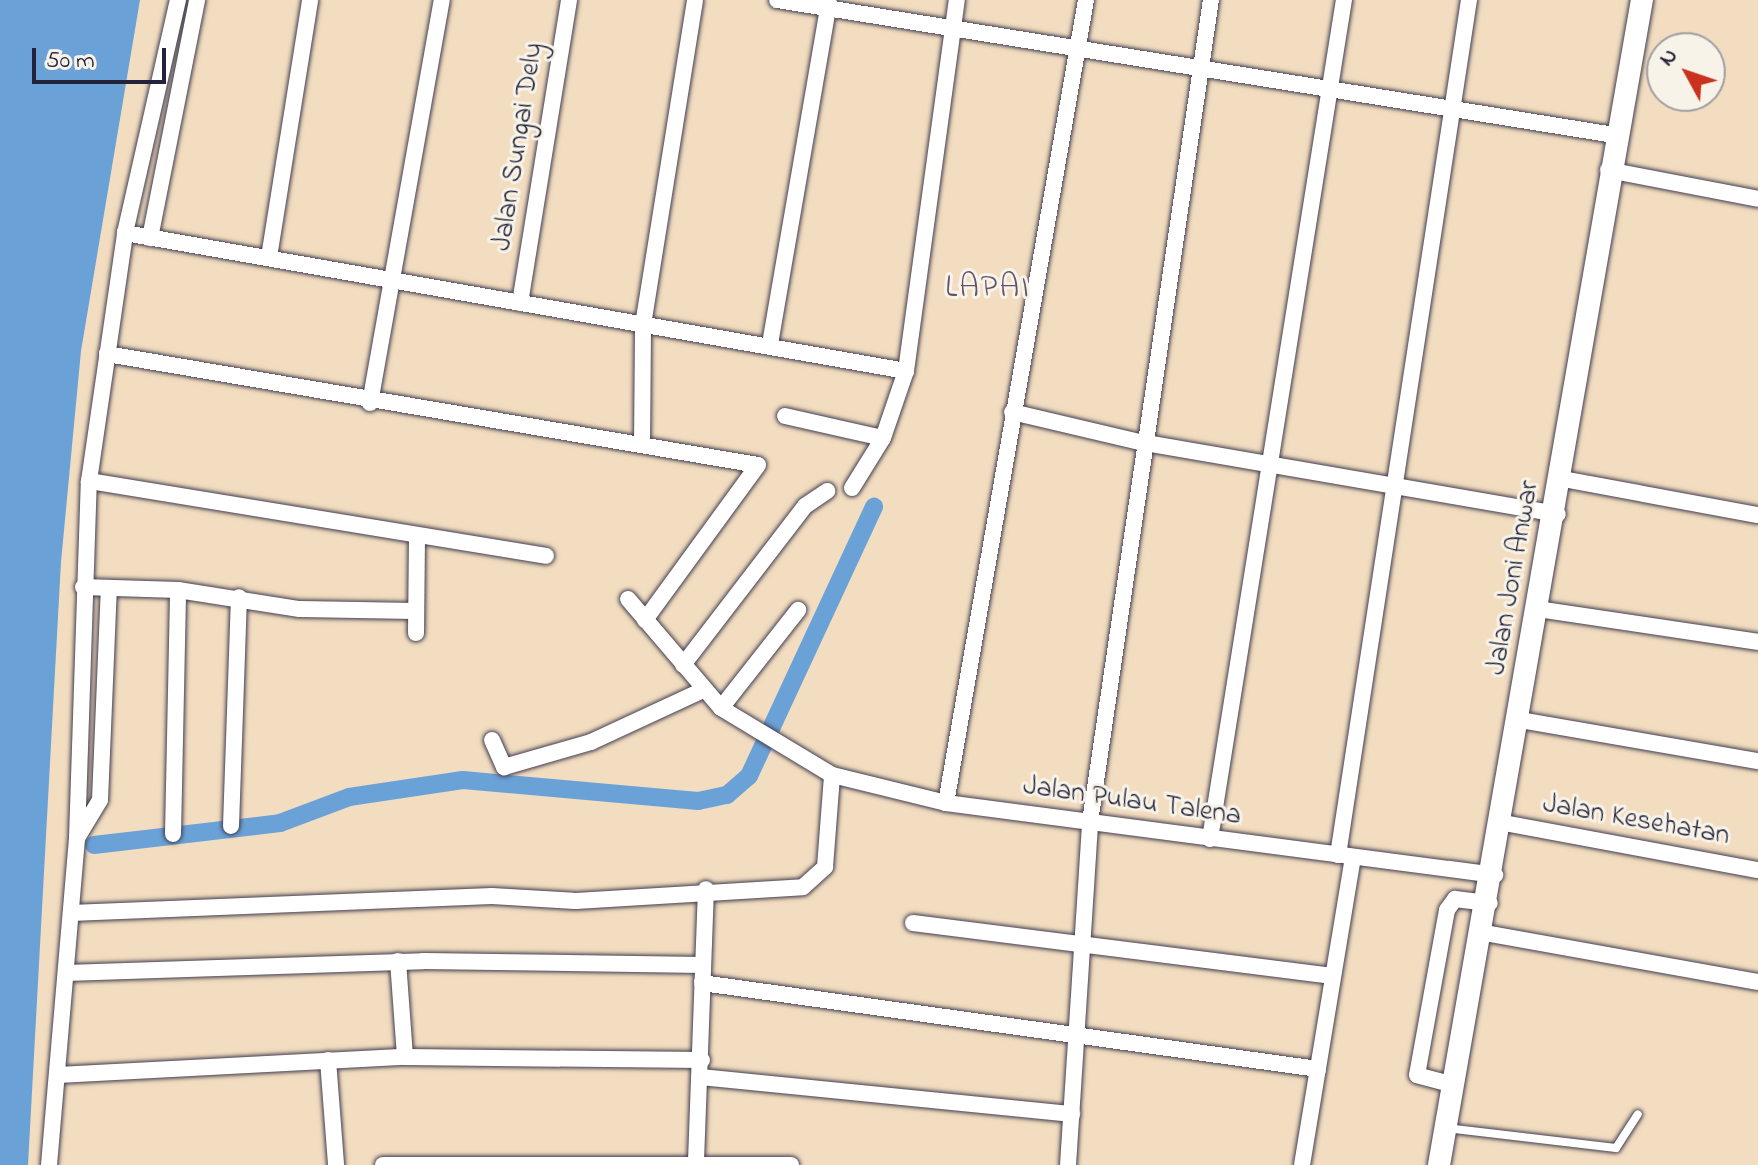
<!DOCTYPE html>
<style>
body{margin:0}
#map{position:relative;width:1758px;height:1165px;overflow:hidden;background:#f3ddc0;font-family:"Indie Flower",sans-serif}
div>[style]{position:absolute}
.water>*{inset:0;background:#6aa2d8}
.canal>*{height:18px;margin:-9px;padding:0 9px;transform-origin:9px;border-radius:9px;background:#6aa2d8}
.roads{filter:drop-shadow(0 0 2px #413e4f) drop-shadow(0 0 2px #413e4f)}
.service>*{height:8px;margin:-4px;padding:0 4px;transform-origin:4px;border-radius:4px;background:#fff}
.minor>*{height:16px;margin:-8px;padding:0 8px;transform-origin:8px;border-radius:8px;background:#fff}
.secondary>*{height:22px;margin:-11px;padding:0 11px;transform-origin:11px;border-radius:11px;background:#fff}
span{translate:-50% -50%;white-space:nowrap;text-align:center;line-height:1.15;-webkit-text-stroke:6px #f7f3e8;paint-order:stroke}
.street-label{font-size:28px;color:#22223b}
.quarter-label{font-size:32px;color:#64526b;letter-spacing:2px}
.north{position:absolute;left:1646px;top:32px;width:80px;height:80px;box-sizing:border-box;background:#f7f3e8;border:2px solid #a29fa3;border-radius:50%;rotate:310deg;font-size:22px;font-weight:700;line-height:32px;text-align:center;color:#22223b}
.north::after{content:'';display:block;margin:auto;width:28px;height:36px;background:#c8321e;clip-path:polygon(50% 0,100% 100%,50% 72%,0 100%)}
.scale{position:absolute;left:32px;top:48px;width:134px;height:36px;box-sizing:border-box;border:4px solid #22223b;border-top:0;padding-left:10px;font-size:24px;line-height:28px;white-space:nowrap;color:#22223b;-webkit-text-stroke:6px #f7f3e8;paint-order:stroke}
</style>
<div id="map">
<div class="water">
<div style="clip-path:polygon(0 0,140px 0,81px 351px,61px 562px,28px 1165px,0 1165px)"></div>
</div>
<div class="canal">
<div style="left:94px;top:845px;width:187px;rotate:-6.7deg"></div>
<div style="left:280px;top:823px;width:74px;rotate:-20.6deg"></div>
<div style="left:349px;top:797px;width:115px;rotate:-8.5deg"></div>
<div style="left:463px;top:780px;width:236px;rotate:5.1deg"></div>
<div style="left:698px;top:801px;width:30px;rotate:-12deg"></div>
<div style="left:727px;top:795px;width:29px;rotate:-41deg"></div>
<div style="left:749px;top:776px;width:297px;rotate:-65.1deg"></div>
</div>
<div class="roads">
<div class="service">
<div style="left:1446px;top:1128px;width:171px;rotate:6.7deg"></div>
<div style="left:1616px;top:1148px;width:40px;rotate:-57.1deg"></div>
</div>
<div class="minor">
<div style="left:777px;top:0;width:848px;rotate:9.16deg"></div>
<div style="left:1608px;top:170px;width:153px;rotate:10.9deg"></div>
<div style="left:125px;top:233px;width:793px;rotate:10.02deg"></div>
<div style="left:150px;top:238px;width:243px;rotate:-78.8deg"></div>
<div style="left:269px;top:257px;width:260px;rotate:-80.9deg"></div>
<div style="left:520px;top:303px;width:307px;rotate:-80.8deg"></div>
<div style="left:770px;top:344px;width:346px;rotate:-80.2deg"></div>
<div style="left:107px;top:354px;width:660px;rotate:9.68deg"></div>
<div style="left:758px;top:465px;width:192px;rotate:126.1deg"></div>
<div style="left:370px;top:403px;width:409px;rotate:-79.9deg"></div>
<div style="left:1012px;top:412px;width:131px;rotate:13.2deg"></div>
<div style="left:1140px;top:442px;width:424px;rotate:9.8deg"></div>
<div style="left:785px;top:416px;width:100px;rotate:12.7deg"></div>
<div style="left:642px;top:445px;width:120px;rotate:-89.5deg"></div>
<div style="left:643px;top:325px;width:329px;rotate:-80.9deg"></div>
<div style="left:1563px;top:479px;width:198px;rotate:10.5deg"></div>
<div style="left:89px;top:481px;width:463px;rotate:9.3deg"></div>
<div style="left:852px;top:488px;width:59px;rotate:-58.2deg"></div>
<div style="left:883px;top:438px;width:71px;rotate:-71.1deg"></div>
<div style="left:906px;top:371px;width:374px;rotate:-82.2deg"></div>
<div style="left:83px;top:587px;width:95px;rotate:1.8deg"></div>
<div style="left:178px;top:590px;width:123px;rotate:8.9deg"></div>
<div style="left:300px;top:609px;width:115px;rotate:1deg"></div>
<div style="left:628px;top:599px;width:143px;rotate:49.5deg"></div>
<div style="left:721px;top:708px;width:130px;rotate:31.1deg"></div>
<div style="left:832px;top:775px;width:117px;rotate:13.8deg"></div>
<div style="left:946px;top:803px;width:554px;rotate:7.47deg"></div>
<div style="left:1538px;top:609px;width:222px;rotate:8.5deg"></div>
<div style="left:416px;top:633px;width:97px;rotate:-89.4deg"></div>
<div style="left:683px;top:665px;width:200px;rotate:-52.5deg"></div>
<div style="left:805px;top:506px;width:27px;rotate:-34deg"></div>
<div style="left:721px;top:708px;width:125px;rotate:-51.8deg"></div>
<div style="left:1520px;top:720px;width:242px;rotate:9.8deg"></div>
<div style="left:492px;top:740px;width:30px;rotate:66deg"></div>
<div style="left:504px;top:767px;width:91px;rotate:-16deg"></div>
<div style="left:591px;top:742px;width:123px;rotate:-24.9deg"></div>
<div style="left:946px;top:803px;width:815px;rotate:-80.11deg"></div>
<div style="left:1504px;top:823px;width:258px;rotate:10.5deg"></div>
<div style="left:231px;top:826px;width:229px;rotate:-88deg"></div>
<div style="left:173px;top:834px;width:244px;rotate:-88.8deg"></div>
<div style="left:77px;top:838px;width:44px;rotate:-58.8deg"></div>
<div style="left:100px;top:800px;width:212px;rotate:-87.6deg"></div>
<div style="left:1210px;top:839px;width:850px;rotate:-80.93deg"></div>
<div style="left:1338px;top:855px;width:865px;rotate:-81.29deg"></div>
<div style="left:71px;top:913px;width:421px;rotate:-2.3deg"></div>
<div style="left:492px;top:896px;width:84px;rotate:3.4deg"></div>
<div style="left:576px;top:901px;width:227px;rotate:-3.5deg"></div>
<div style="left:803px;top:887px;width:30px;rotate:-42deg"></div>
<div style="left:825px;top:867px;width:92px;rotate:-85.6deg"></div>
<div style="left:913px;top:923px;width:423px;rotate:7.2deg"></div>
<div style="left:1485px;top:933px;width:277px;rotate:10.2deg"></div>
<div style="left:398px;top:961px;width:96px;rotate:85.8deg"></div>
<div style="left:66px;top:973px;width:357px;rotate:-1.9deg"></div>
<div style="left:423px;top:961px;width:280px;rotate:0.8deg"></div>
<div style="left:702px;top:983px;width:622px;rotate:7.95deg"></div>
<div style="left:328px;top:1060px;width:105px;rotate:85.6deg"></div>
<div style="left:58px;top:1075px;width:347px;rotate:-3deg"></div>
<div style="left:405px;top:1057px;width:297px;rotate:0.6deg"></div>
<div style="left:701px;top:1077px;width:373px;rotate:5.7deg"></div>
<div style="left:1454px;top:1085px;width:38px;rotate:-165deg"></div>
<div style="left:1417px;top:1075px;width:168px;rotate:-79.7deg"></div>
<div style="left:1447px;top:910px;width:14px;rotate:-54deg"></div>
<div style="left:1455px;top:899px;width:35px;rotate:7deg"></div>
<div style="left:696px;top:1161px;width:272px;rotate:-87.9deg"></div>
<div style="left:49px;top:1165px;width:328px;rotate:-85.1deg"></div>
<div style="left:77px;top:838px;width:357px;rotate:-88.1deg"></div>
<div style="left:89px;top:481px;width:251px;rotate:-81.7deg"></div>
<div style="left:125px;top:233px;width:239px;rotate:-77.2deg"></div>
<div style="left:383px;top:1165px;width:408px"></div>
<div style="left:1068px;top:1165px;width:344px;rotate:-86.3deg"></div>
<div style="left:1090px;top:822px;width:831px;rotate:-81.63deg"></div>
<div style="left:1302px;top:1165px;width:312px;rotate:-80.6deg"></div>
</div>
<div class="secondary">
<div style="left:1439px;top:1165px;width:1183px;rotate:-80.12deg"></div>
</div>
</div>
<div class="street-label">
<span style="left:519px;top:147px;rotate:-81deg">Jalan Sungai Dely</span>
<span style="left:1514px;top:578px;rotate:-80deg">Jalan Joni Anwar</span>
<span style="left:1132px;top:802px;rotate:8deg">Jalan Pulau Talena</span>
<span style="left:1636px;top:821px;rotate:10deg">Jalan Kesehatan</span>
</div>
<div class="quarter-label">
<span style="left:988px;top:289px">LAPAI</span>
</div>
<div class="north">N</div>
<div class="scale">50 m</div>
</div>
